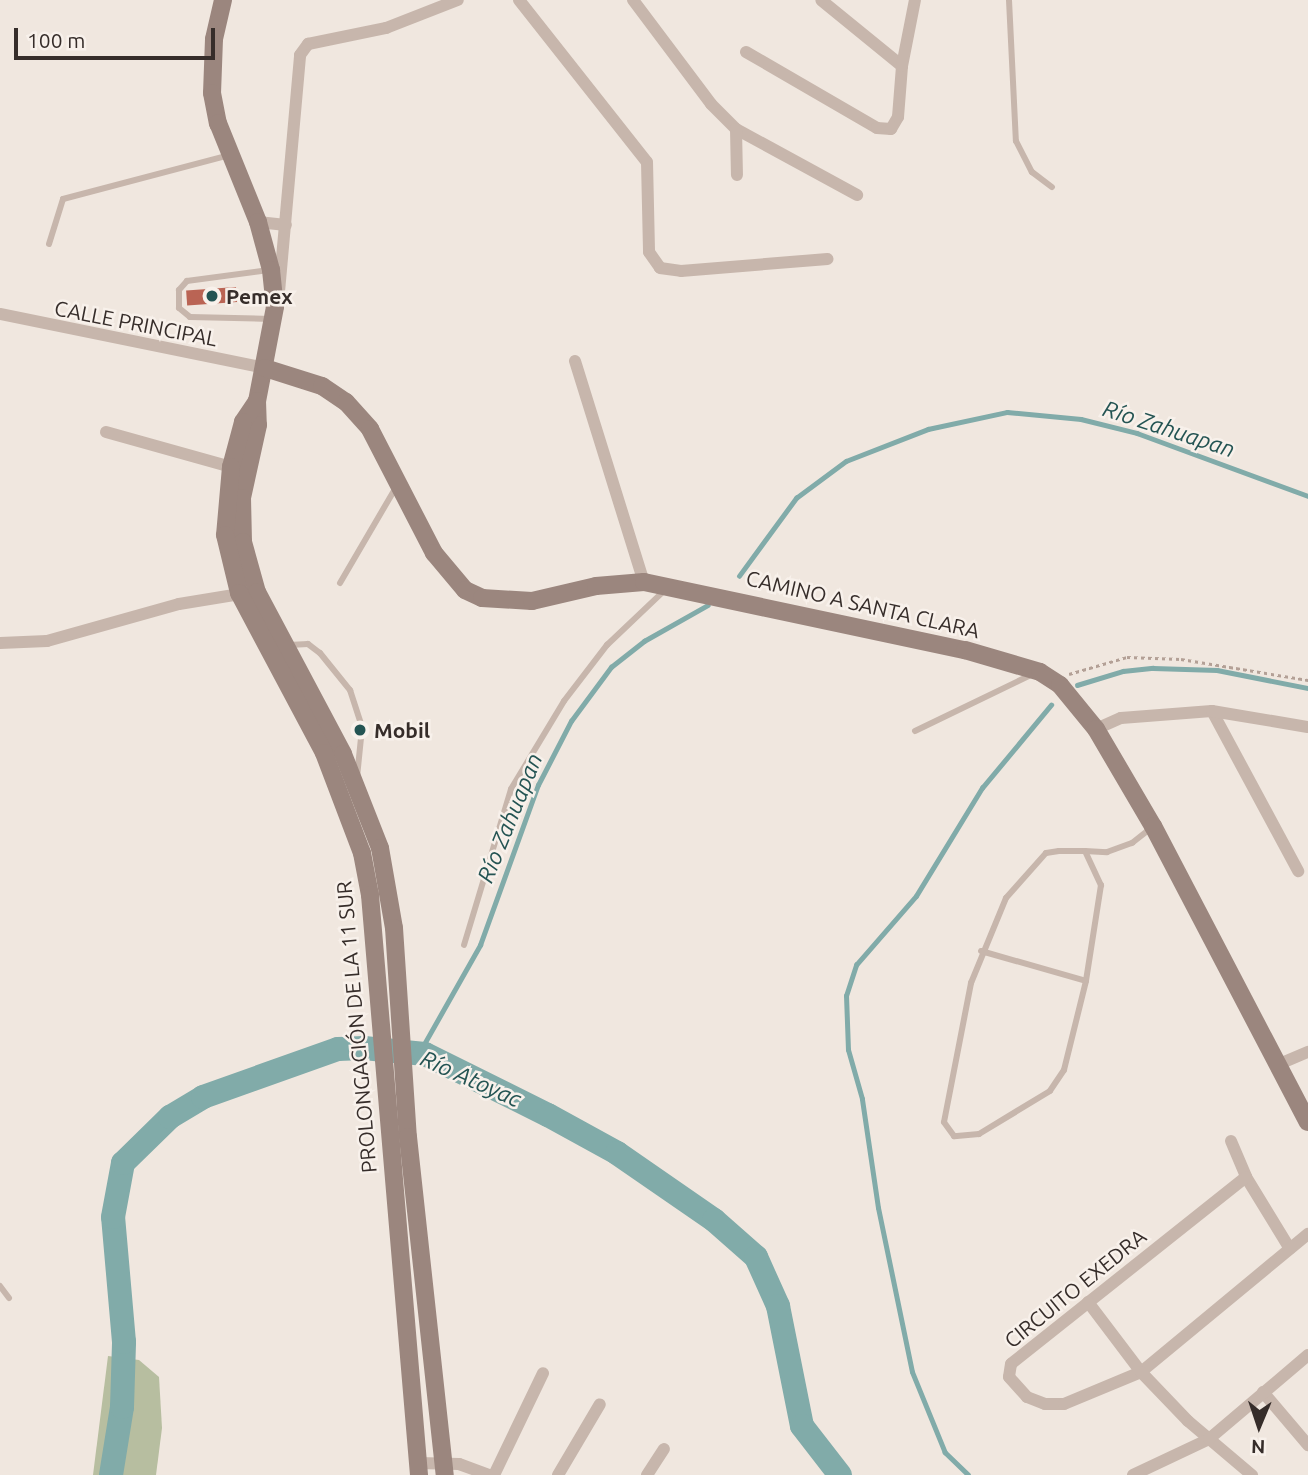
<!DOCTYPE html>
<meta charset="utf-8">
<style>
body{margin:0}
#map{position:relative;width:1308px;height:1475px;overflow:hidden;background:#f0e7df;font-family:Ubuntu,sans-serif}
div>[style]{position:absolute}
.green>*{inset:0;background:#b7bea0}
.stream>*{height:4.5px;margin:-2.25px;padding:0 2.25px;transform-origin:2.25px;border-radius:2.25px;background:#81aba9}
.river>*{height:24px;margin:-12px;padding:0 12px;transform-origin:12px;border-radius:12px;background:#81aba9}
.building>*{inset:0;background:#ba6454;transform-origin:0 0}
.path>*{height:2.5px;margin-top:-1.25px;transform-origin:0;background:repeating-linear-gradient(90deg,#b3a096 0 3.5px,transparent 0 7px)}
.lane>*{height:6px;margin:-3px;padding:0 3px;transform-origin:3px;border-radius:3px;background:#c7b6ac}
.street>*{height:12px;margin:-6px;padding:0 6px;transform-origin:6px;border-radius:6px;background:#c7b6ac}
.secondary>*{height:18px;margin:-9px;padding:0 9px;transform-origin:9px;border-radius:9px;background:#9b867e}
.dots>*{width:19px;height:19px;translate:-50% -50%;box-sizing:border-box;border:4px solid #f8f1eb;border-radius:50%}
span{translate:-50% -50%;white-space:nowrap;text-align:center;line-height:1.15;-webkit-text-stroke:5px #f8f1eb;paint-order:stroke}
.poi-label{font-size:21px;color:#362d2a;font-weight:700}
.left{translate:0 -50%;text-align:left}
.street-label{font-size:21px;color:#362d2a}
.water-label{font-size:23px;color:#245453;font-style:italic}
.north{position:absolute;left:1224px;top:1391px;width:70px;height:70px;-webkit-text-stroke:5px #f8f1eb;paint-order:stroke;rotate:182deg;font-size:19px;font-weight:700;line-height:28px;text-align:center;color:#362d2a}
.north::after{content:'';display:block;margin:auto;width:24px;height:32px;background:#362d2a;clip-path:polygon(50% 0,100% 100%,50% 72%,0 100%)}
.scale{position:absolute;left:14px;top:28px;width:201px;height:32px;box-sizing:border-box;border:4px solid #362d2a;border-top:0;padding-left:9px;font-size:21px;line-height:24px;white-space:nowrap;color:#362d2a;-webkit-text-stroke:5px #f8f1eb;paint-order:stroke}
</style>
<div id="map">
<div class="green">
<div style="clip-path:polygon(108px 1356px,139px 1360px,159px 1377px,162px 1428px,156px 1475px,93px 1475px)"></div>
</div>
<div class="stream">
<div style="left:739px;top:576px;width:97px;rotate:-53.8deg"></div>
<div style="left:796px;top:498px;width:62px;rotate:-36.5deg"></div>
<div style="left:846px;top:461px;width:88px;rotate:-21.3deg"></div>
<div style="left:928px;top:429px;width:81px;rotate:-12.1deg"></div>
<div style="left:1007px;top:412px;width:74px;rotate:5.4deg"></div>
<div style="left:1081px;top:419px;width:58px;rotate:14deg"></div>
<div style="left:1137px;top:433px;width:182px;rotate:20.2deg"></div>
<div style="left:1077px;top:685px;width:48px;rotate:-16.9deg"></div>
<div style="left:1123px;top:671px;width:30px;rotate:-6deg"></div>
<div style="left:1153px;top:668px;width:64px;rotate:1.8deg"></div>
<div style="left:1217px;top:670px;width:93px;rotate:11.2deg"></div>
<div style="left:419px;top:1053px;width:124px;rotate:-60.5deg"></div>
<div style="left:480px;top:945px;width:170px;rotate:-70.1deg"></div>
<div style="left:538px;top:785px;width:72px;rotate:-62.7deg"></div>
<div style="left:571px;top:721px;width:67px;rotate:-53.5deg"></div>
<div style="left:611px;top:667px;width:42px;rotate:-38.2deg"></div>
<div style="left:644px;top:641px;width:73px;rotate:-29.4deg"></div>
<div style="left:968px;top:1475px;width:32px;rotate:-136deg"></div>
<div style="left:945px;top:1453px;width:87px;rotate:-112.2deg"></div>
<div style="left:912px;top:1372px;width:167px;rotate:-101.7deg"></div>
<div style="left:878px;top:1208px;width:110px;rotate:-98.4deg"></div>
<div style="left:862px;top:1099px;width:51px;rotate:-105.9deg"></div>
<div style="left:848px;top:1050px;width:54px;rotate:-92.1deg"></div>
<div style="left:846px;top:996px;width:33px;rotate:-72deg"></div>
<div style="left:856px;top:965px;width:91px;rotate:-49deg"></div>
<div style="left:916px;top:896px;width:127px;rotate:-58.6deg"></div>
<div style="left:982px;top:788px;width:108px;rotate:-50.3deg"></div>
</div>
<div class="river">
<div style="left:111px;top:1475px;width:69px;rotate:-80.8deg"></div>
<div style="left:122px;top:1407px;width:65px;rotate:-88.2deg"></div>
<div style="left:124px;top:1342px;width:125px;rotate:-95deg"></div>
<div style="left:113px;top:1217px;width:55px;rotate:-79.5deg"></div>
<div style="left:123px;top:1163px;width:66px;rotate:-44.4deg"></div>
<div style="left:170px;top:1117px;width:39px;rotate:-31deg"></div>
<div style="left:203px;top:1097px;width:143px;rotate:-19.6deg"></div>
<div style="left:338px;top:1049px;width:26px;rotate:-2deg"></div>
<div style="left:364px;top:1048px;width:61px;rotate:5.6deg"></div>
<div style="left:425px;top:1054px;width:137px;rotate:26.4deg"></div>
<div style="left:548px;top:1115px;width:79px;rotate:28.8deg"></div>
<div style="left:617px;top:1153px;width:118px;rotate:34.6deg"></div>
<div style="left:714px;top:1220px;width:56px;rotate:41.4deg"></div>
<div style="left:756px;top:1257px;width:54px;rotate:65.8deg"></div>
<div style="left:778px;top:1306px;width:122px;rotate:78.7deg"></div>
<div style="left:802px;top:1426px;width:62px;rotate:52.2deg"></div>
</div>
<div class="building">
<div style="left:236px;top:287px;width:15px;height:50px;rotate:86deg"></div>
</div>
<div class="path">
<div style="left:1069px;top:674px;width:60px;rotate:-16.3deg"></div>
<div style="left:1127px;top:657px;width:54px;rotate:2.1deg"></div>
<div style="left:1181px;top:659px;width:129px;rotate:9.4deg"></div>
</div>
<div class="lane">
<div style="left:1009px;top:0;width:141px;rotate:87.2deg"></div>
<div style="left:1016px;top:141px;width:35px;rotate:63deg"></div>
<div style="left:1032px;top:172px;width:25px;rotate:37deg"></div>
<div style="left:49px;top:244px;width:47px;rotate:-72.7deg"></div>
<div style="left:63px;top:199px;width:173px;rotate:-14.8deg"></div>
<div style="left:269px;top:270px;width:83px;rotate:172.4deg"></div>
<div style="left:187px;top:281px;width:12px;rotate:132deg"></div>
<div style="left:179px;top:290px;width:18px;rotate:90deg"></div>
<div style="left:179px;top:308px;width:14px;rotate:39deg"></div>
<div style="left:190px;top:317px;width:81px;rotate:1.4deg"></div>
<div style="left:340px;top:583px;width:111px;rotate:-59.7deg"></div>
<div style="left:289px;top:645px;width:19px;rotate:-3deg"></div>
<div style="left:308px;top:644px;width:15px;rotate:37deg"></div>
<div style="left:320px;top:653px;width:48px;rotate:51deg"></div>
<div style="left:350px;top:690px;width:40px;rotate:72deg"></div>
<div style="left:362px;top:728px;width:49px;rotate:95.8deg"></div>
<div style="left:915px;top:731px;width:129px;rotate:-25.8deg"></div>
<div style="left:1085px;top:851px;width:38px;rotate:65deg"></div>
<div style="left:1101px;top:885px;width:97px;rotate:98.9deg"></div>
<div style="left:1086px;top:981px;width:92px;rotate:103.9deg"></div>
<div style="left:1064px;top:1070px;width:25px;rotate:124deg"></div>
<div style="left:1050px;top:1091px;width:83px;rotate:148.8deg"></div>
<div style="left:979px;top:1134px;width:25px;rotate:175deg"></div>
<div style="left:954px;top:1136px;width:17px;rotate:-126deg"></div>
<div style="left:944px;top:1122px;width:142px;rotate:-79deg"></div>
<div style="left:971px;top:983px;width:92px;rotate:-67.6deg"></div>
<div style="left:1006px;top:898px;width:60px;rotate:-48.4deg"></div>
<div style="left:1046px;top:853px;width:13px;rotate:-9deg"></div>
<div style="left:1059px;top:851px;width:26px"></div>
<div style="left:1085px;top:851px;width:22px;rotate:3deg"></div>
<div style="left:1107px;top:852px;width:27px;rotate:-20deg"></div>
<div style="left:1132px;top:843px;width:24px;rotate:-38deg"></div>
<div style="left:464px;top:945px;width:163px;rotate:-73.2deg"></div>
<div style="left:511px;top:789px;width:103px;rotate:-58.9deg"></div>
<div style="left:564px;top:701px;width:71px;rotate:-52.5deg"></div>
<div style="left:607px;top:645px;width:80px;rotate:-43.5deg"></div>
<div style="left:981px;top:951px;width:109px;rotate:15.9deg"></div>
<div style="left:0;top:1286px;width:15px;rotate:53deg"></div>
</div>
<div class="street">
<div style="left:519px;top:0;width:206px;rotate:51.7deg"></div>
<div style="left:647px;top:162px;width:90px;rotate:88.7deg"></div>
<div style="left:649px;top:252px;width:19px;rotate:55deg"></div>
<div style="left:660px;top:268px;width:21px;rotate:8deg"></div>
<div style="left:681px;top:271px;width:147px;rotate:-4.7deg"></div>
<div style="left:633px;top:0;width:130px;rotate:53.1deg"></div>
<div style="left:711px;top:104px;width:35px;rotate:45deg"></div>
<div style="left:736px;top:129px;width:138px;rotate:28.6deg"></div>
<div style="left:746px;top:52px;width:151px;rotate:30.1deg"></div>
<div style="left:877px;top:128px;width:14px;rotate:4deg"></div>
<div style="left:891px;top:129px;width:14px;rotate:-60deg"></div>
<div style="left:898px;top:117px;width:51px;rotate:-85.5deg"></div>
<div style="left:902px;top:66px;width:104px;rotate:-140.8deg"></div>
<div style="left:902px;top:66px;width:67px;rotate:-78.9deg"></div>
<div style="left:736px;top:129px;width:46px;rotate:88.8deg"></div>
<div style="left:258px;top:222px;width:28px;rotate:6deg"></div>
<div style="left:278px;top:303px;width:249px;rotate:-84.9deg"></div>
<div style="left:300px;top:55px;width:14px;rotate:-54deg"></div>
<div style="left:308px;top:44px;width:80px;rotate:-11.6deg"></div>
<div style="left:386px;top:28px;width:77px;rotate:-21.3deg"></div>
<div style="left:0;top:314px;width:270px;rotate:11.5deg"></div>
<div style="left:575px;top:361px;width:232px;rotate:72.7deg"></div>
<div style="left:106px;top:432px;width:130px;rotate:15.6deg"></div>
<div style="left:0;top:643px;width:47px;rotate:-2.4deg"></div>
<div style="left:47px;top:641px;width:137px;rotate:-15.7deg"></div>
<div style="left:179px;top:604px;width:68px;rotate:-9.3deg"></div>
<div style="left:1212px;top:711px;width:182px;rotate:61.7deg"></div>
<div style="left:1096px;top:729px;width:27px;rotate:-24deg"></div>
<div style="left:1121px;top:718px;width:91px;rotate:-4.4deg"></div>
<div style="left:1212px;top:711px;width:97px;rotate:9.5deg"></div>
<div style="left:1277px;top:1065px;width:34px;rotate:-23deg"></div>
<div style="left:1231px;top:1141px;width:39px;rotate:67deg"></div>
<div style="left:1246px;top:1177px;width:84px;rotate:58.6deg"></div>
<div style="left:1246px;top:1177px;width:300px;rotate:141.5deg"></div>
<div style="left:1011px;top:1364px;width:13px;rotate:99deg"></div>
<div style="left:1009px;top:1377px;width:27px;rotate:48deg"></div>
<div style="left:1027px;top:1397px;width:19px;rotate:21deg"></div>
<div style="left:1045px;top:1404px;width:19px"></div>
<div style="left:1064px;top:1404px;width:83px;rotate:-22.6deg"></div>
<div style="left:1141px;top:1372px;width:217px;rotate:-39.6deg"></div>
<div style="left:1088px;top:1302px;width:88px;rotate:52.9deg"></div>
<div style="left:1141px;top:1372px;width:68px;rotate:46.2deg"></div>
<div style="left:1188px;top:1421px;width:84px;rotate:40.2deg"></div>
<div style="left:1263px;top:1392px;width:70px;rotate:49.7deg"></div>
<div style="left:418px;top:1463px;width:41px;rotate:1.4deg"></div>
<div style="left:459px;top:1464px;width:33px;rotate:20deg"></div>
<div style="left:494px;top:1475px;width:113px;rotate:-64.3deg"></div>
<div style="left:558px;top:1475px;width:82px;rotate:-59.4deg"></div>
<div style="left:647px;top:1475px;width:31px;rotate:-57deg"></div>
<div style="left:1133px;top:1475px;width:84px;rotate:-25.3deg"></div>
<div style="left:1209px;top:1439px;width:130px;rotate:-40.3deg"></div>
</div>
<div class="secondary">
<div style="left:223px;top:0;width:40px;rotate:103deg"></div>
<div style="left:214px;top:39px;width:54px;rotate:92.1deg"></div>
<div style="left:212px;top:93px;width:31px;rotate:79deg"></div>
<div style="left:218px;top:123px;width:107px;rotate:68deg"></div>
<div style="left:258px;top:222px;width:50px;rotate:74.8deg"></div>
<div style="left:271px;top:270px;width:37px;rotate:84deg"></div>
<div style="left:275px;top:307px;width:96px;rotate:100.8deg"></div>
<div style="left:257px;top:401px;width:24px;rotate:88deg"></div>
<div style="left:258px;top:425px;width:75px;rotate:102.4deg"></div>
<div style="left:242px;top:498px;width:44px;rotate:88.7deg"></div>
<div style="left:243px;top:542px;width:52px;rotate:74.4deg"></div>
<div style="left:257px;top:592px;width:183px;rotate:62deg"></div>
<div style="left:343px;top:754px;width:101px;rotate:68.5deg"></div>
<div style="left:380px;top:848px;width:81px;rotate:80.1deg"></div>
<div style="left:394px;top:928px;width:209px;rotate:86.2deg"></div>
<div style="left:408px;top:1137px;width:340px;rotate:83.8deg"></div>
<div style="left:265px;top:368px;width:60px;rotate:17.5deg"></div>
<div style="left:322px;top:386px;width:29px;rotate:34deg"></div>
<div style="left:346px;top:402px;width:36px;rotate:48deg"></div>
<div style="left:370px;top:429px;width:140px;rotate:62.7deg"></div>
<div style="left:434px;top:553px;width:48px;rotate:50deg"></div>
<div style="left:465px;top:590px;width:19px;rotate:25deg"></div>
<div style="left:482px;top:598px;width:50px;rotate:3.4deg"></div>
<div style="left:532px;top:601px;width:66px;rotate:-13.2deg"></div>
<div style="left:596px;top:586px;width:48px;rotate:-4.8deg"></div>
<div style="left:644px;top:582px;width:328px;rotate:12deg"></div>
<div style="left:965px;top:650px;width:78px;rotate:16.3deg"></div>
<div style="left:1040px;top:672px;width:24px;rotate:33deg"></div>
<div style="left:1060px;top:685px;width:57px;rotate:50.7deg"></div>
<div style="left:1096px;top:729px;width:113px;rotate:59.6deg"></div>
<div style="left:1153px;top:826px;width:334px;rotate:62.4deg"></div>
<div style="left:257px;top:401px;width:25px;rotate:124deg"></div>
<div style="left:243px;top:422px;width:47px;rotate:104.9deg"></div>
<div style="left:231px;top:467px;width:68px;rotate:95deg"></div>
<div style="left:225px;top:535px;width:60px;rotate:76.4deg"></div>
<div style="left:239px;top:593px;width:181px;rotate:62deg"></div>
<div style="left:324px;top:753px;width:107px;rotate:69.2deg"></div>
<div style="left:362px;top:853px;width:43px;rotate:79.2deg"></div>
<div style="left:370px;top:895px;width:582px;rotate:85.17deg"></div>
</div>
<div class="dots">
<div style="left:212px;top:296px;background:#245453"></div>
<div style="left:360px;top:730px;background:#245453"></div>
</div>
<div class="poi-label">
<span class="left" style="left:226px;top:296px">Pemex</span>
<span class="left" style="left:374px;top:730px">Mobil</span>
</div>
<div class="street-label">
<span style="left:136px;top:323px;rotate:11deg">CALLE PRINCIPAL</span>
<span style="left:863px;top:604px;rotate:13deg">CAMINO A SANTA CLARA</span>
<span style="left:356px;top:1027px;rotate:-95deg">PROLONGACIÓN DE LA 11 SUR</span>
<span style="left:1075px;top:1288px;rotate:-39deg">CIRCUITO EXEDRA</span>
</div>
<div class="water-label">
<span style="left:1169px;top:429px;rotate:18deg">Río Zahuapan</span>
<span style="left:510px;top:818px;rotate:-68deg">Río Zahuapan</span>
<span style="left:471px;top:1079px;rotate:24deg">Río Atoyac</span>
</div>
<div class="north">N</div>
<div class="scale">100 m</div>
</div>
